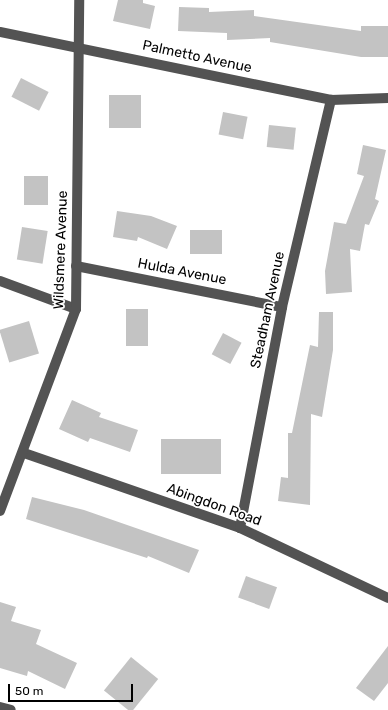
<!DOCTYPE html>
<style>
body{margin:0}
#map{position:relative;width:388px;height:710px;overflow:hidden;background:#fff;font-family:Rubik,sans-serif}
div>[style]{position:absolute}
.building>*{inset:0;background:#c3c3c3;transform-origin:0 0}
.minor>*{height:10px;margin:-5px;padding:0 5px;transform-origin:5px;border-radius:5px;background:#535353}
span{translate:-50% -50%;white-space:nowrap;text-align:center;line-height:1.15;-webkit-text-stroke:3.5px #fff;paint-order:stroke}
.street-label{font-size:14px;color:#000}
.scale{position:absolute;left:8px;top:684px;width:125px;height:18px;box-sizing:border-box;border:2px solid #000;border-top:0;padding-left:5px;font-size:12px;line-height:14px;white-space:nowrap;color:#000;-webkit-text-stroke:3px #fff;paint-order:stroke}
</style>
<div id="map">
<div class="building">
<div style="clip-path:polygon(118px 0,143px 0,143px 3px,155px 6px,150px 29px,113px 21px)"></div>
<div style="clip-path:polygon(179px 7px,209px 8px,209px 12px,254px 10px,254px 16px,361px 31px,361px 26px,388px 26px,388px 57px,361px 57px,270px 42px,270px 38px,227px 40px,227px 33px,178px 31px)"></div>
<div style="left:21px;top:78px;width:31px;height:21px;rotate:27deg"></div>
<div style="left:109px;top:95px;width:32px;height:33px"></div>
<div style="left:223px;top:112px;width:25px;height:23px;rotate:11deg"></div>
<div style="left:269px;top:125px;width:27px;height:22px;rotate:6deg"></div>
<div style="clip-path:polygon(363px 145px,386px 150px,375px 199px,379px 201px,369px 225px,365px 224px,360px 251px,350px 249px,352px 292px,326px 294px,325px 271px,334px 222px,346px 224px,364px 176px,357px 174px)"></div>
<div style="left:24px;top:176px;width:24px;height:29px"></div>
<div style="clip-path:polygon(117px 211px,151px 216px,177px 226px,167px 249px,138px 237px,137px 241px,113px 237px)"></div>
<div style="left:22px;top:227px;width:26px;height:33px;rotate:9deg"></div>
<div style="left:190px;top:230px;width:32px;height:24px"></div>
<div style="left:126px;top:309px;width:22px;height:37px"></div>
<div style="clip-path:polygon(319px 312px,333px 312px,333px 350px,322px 417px,311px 414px,310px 505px,278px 501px,281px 477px,288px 478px,288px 433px,292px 433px,310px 345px,318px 347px)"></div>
<div style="left:29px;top:321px;width:34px;height:31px;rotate:73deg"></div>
<div style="left:223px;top:333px;width:21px;height:24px;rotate:28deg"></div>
<div style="clip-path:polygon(72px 400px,101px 413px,99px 417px,138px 430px,130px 452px,90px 438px,88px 442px,59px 429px)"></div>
<div style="left:161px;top:439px;width:60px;height:35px"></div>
<div style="clip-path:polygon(32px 497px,84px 510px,199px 550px,189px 573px,148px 556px,147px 558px,26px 519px)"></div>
<div style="left:246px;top:576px;width:33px;height:23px;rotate:20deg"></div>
<div style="clip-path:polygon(0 602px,16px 607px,11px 621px,41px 630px,36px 644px,77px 663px,65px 689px,28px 671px,27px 676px,0 668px)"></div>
<div style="clip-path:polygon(388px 646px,388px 683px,374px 701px,356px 688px)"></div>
<div style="left:131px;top:657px;width:35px;height:43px;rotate:39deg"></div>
</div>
<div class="minor">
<div style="left:0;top:32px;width:338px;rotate:11.6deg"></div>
<div style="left:331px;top:100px;width:57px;rotate:-2deg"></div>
<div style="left:76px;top:266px;width:210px;rotate:11.3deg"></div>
<div style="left:0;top:281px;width:81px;rotate:20.2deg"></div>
<div style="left:24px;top:453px;width:229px;rotate:19.1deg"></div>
<div style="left:240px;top:528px;width:164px;rotate:25.3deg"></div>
<div style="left:0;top:511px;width:216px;rotate:-69.4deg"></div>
<div style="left:76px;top:309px;width:309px;rotate:-89.4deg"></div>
<div style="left:240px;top:528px;width:225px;rotate:-79.2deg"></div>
<div style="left:282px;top:307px;width:213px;rotate:-76.7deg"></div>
<div style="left:0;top:707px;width:11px;rotate:15deg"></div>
</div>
<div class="street-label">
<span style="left:197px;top:57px;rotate:12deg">Palmetto Avenue</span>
<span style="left:61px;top:250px;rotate:-88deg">Wildsmere Avenue</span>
<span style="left:182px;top:272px;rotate:11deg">Hulda Avenue</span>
<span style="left:268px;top:310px;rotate:-78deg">Steadham Avenue</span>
<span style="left:214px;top:505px;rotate:20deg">Abingdon Road</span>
</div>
<div class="scale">50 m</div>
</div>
